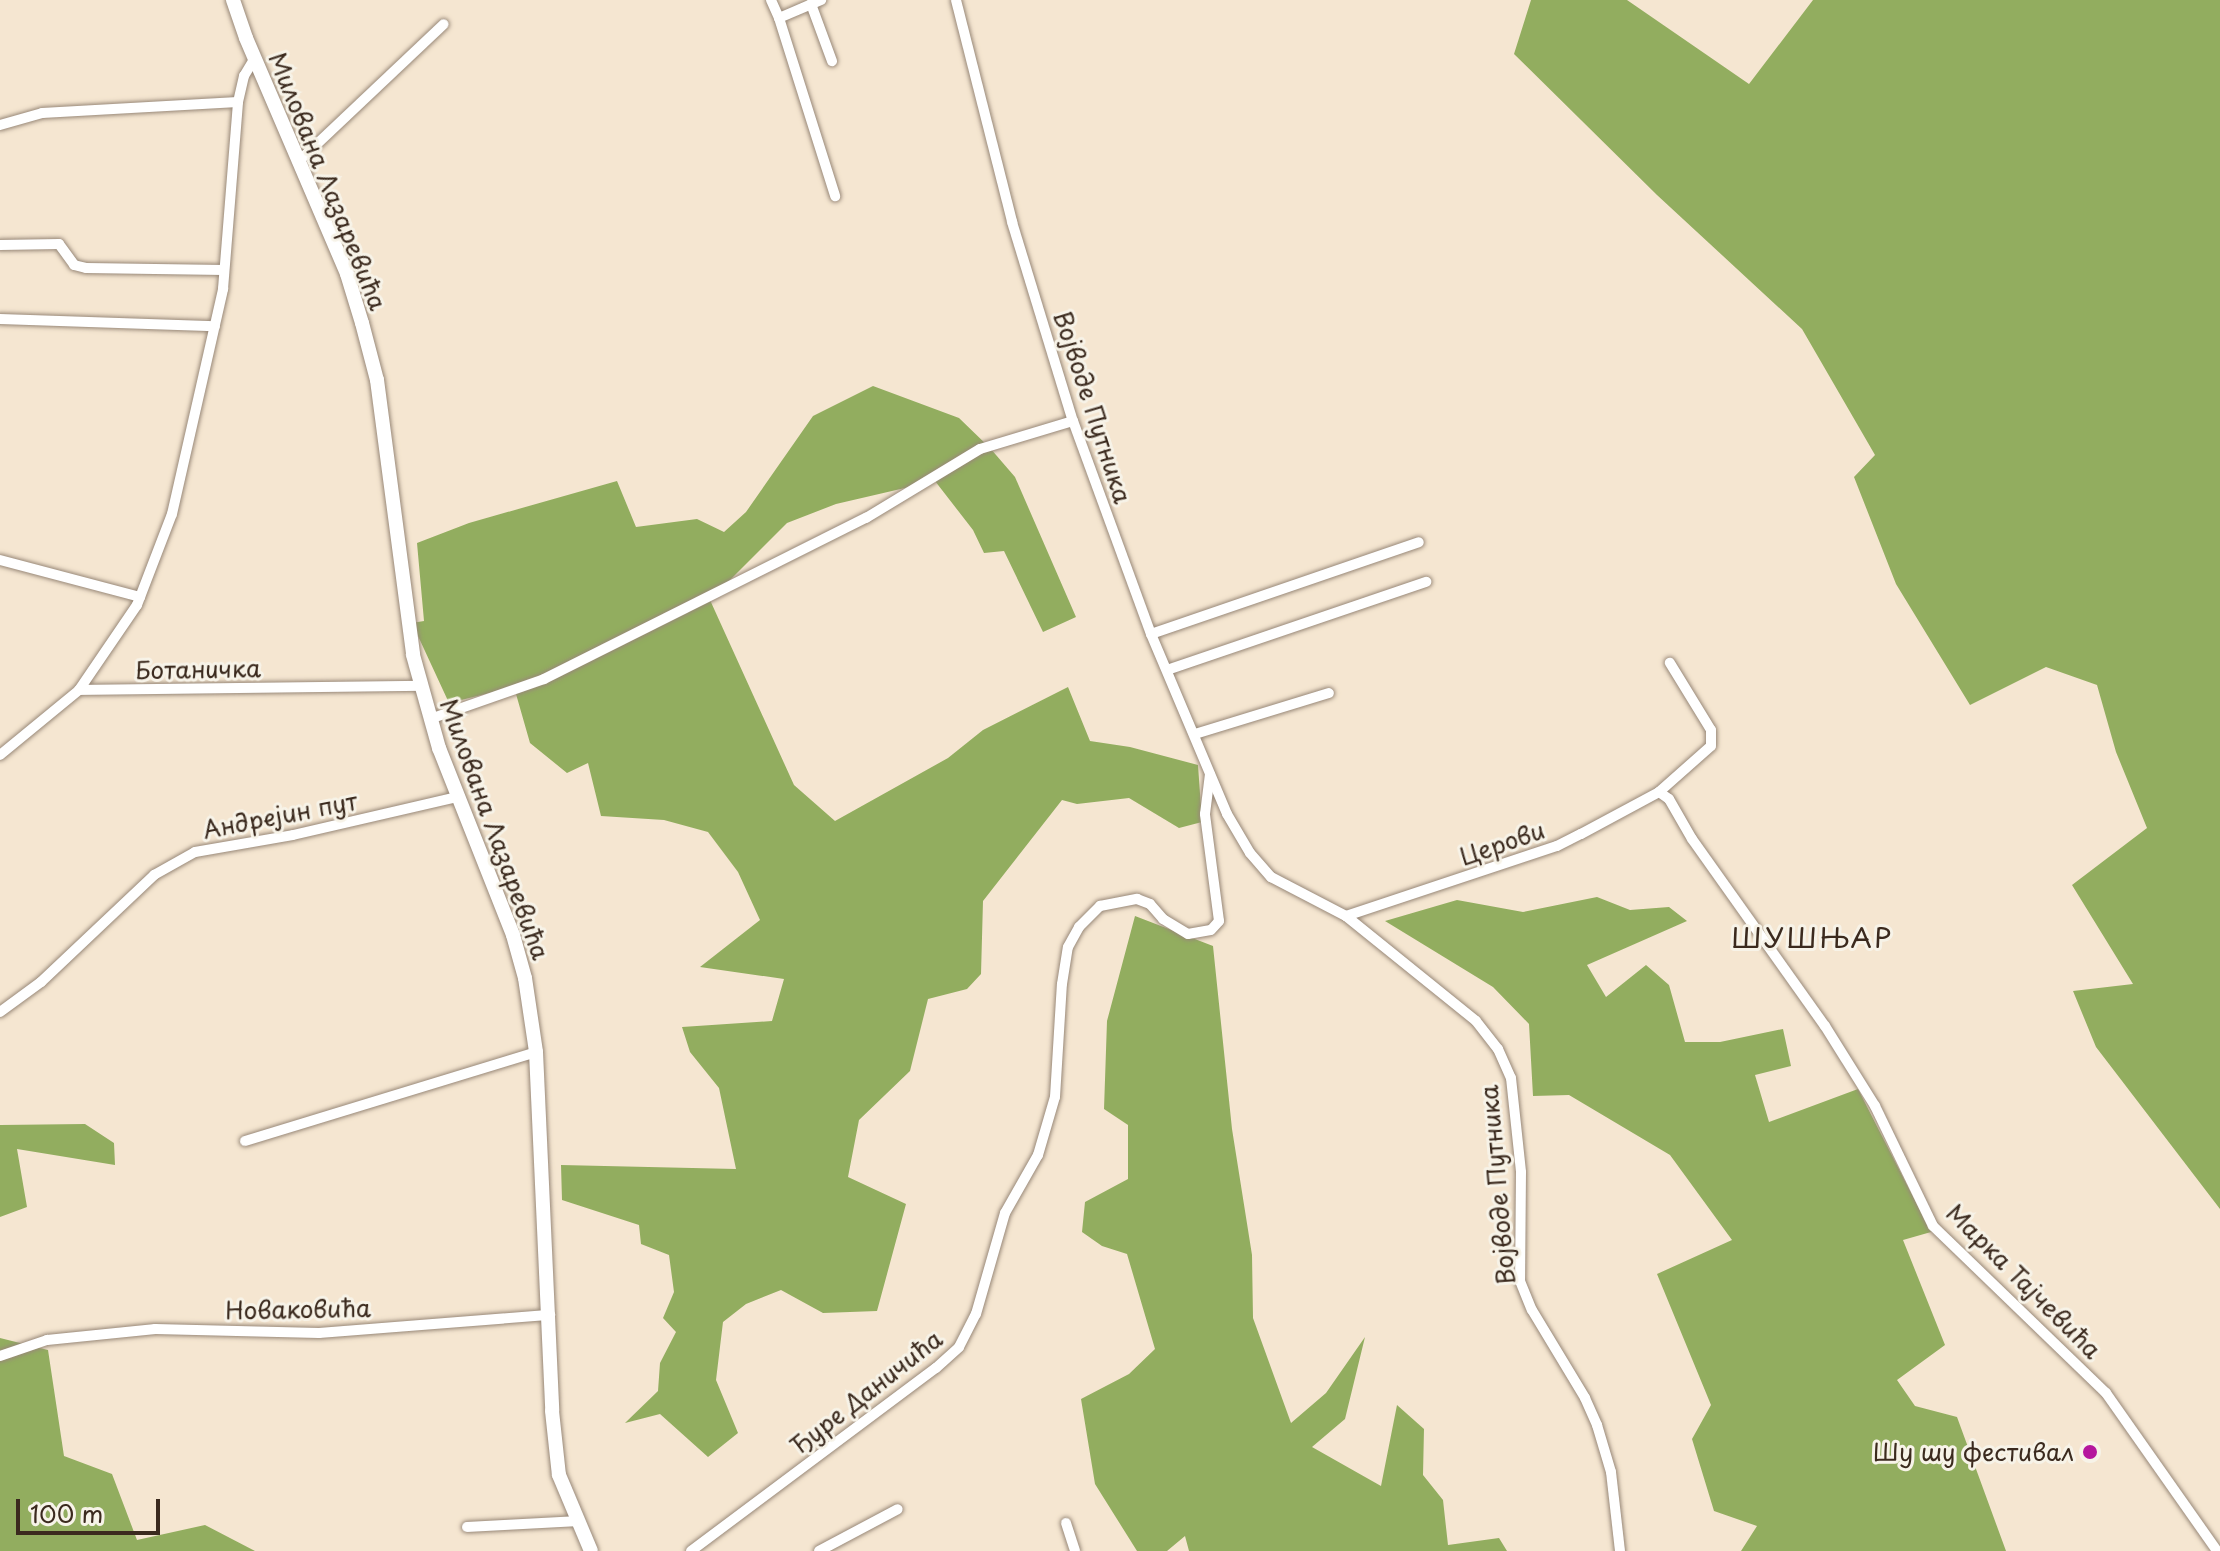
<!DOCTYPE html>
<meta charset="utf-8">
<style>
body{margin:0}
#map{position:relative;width:2220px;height:1551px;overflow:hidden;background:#f5e6d1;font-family:"Playpen Sans",sans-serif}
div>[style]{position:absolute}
.forest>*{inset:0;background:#92ad5f}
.roads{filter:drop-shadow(0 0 2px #988878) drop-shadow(0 0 2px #988878)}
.street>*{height:10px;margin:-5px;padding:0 5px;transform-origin:5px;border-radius:5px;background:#fff}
.secondary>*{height:14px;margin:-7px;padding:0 7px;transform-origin:7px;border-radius:7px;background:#fff}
.dots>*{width:22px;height:22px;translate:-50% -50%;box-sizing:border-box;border:4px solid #f7f3e8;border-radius:50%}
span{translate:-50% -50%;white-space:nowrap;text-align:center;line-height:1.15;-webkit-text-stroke:6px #f7f3e8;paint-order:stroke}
.street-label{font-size:24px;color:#3b2a1e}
.poi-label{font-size:24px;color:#3b2a1e}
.right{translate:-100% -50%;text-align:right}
.quarter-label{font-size:28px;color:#3b2a1e;letter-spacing:2px}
.scale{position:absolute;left:16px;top:1499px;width:144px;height:36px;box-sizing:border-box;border:4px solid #3b2a1e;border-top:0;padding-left:10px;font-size:24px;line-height:28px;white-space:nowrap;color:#3b2a1e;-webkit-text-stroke:6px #f7f3e8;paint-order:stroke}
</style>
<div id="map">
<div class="forest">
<div style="clip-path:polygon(1531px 0,1627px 0,1749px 84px,1813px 0,2220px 0,2220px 1209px,2096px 1047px,2073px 991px,2133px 984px,2072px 885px,2147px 828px,2116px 752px,2097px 685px,2046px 667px,1970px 705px,1896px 584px,1854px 477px,1875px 455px,1802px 329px,1657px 195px,1514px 54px)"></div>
<div style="clip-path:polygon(873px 386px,959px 418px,990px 448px,1015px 477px,1076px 617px,1043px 632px,1004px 551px,984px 553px,973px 530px,935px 481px,836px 504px,787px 523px,710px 600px,794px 785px,835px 821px,948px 758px,983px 730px,1068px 687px,1090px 741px,1130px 747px,1198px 765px,1202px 822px,1179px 828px,1129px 798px,1077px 804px,1062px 800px,983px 901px,981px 974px,967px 989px,928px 999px,910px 1071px,859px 1120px,848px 1177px,906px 1204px,877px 1311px,823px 1313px,781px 1290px,746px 1304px,723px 1322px,716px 1380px,738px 1433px,708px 1457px,660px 1414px,625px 1423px,658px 1391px,660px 1363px,676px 1332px,663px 1318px,674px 1292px,669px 1255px,641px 1244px,639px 1225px,562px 1200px,561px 1165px,736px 1169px,719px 1088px,690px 1052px,682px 1027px,772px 1021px,784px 979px,700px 967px,760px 920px,738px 872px,708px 832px,664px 820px,601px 816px,588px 763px,567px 773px,530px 743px,514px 687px,449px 703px,412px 623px,424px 621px,417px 543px,469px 523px,617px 481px,636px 527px,697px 519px,724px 532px,746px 512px,813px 416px)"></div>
<div style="clip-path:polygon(1597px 897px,1630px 910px,1669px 907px,1687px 921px,1587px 965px,1606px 997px,1646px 965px,1669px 985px,1685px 1042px,1720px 1042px,1783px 1029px,1791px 1066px,1755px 1075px,1769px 1122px,1858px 1089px,1931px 1232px,1903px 1240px,1945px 1345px,1897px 1380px,1915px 1406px,1957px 1417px,2006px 1551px,1741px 1551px,1757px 1526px,1714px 1511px,1692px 1439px,1711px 1405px,1657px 1274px,1732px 1240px,1670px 1155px,1569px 1095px,1533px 1096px,1529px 1024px,1493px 987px,1385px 921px,1457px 900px,1523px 912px)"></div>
<div style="clip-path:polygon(1135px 916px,1213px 946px,1232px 1129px,1252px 1255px,1253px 1318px,1291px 1423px,1326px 1393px,1365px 1337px,1345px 1419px,1312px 1447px,1381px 1486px,1397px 1405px,1424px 1429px,1423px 1475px,1443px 1500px,1448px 1545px,1499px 1538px,1507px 1551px,1189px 1551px,1185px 1536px,1167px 1551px,1137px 1551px,1095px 1484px,1081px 1399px,1129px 1374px,1155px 1349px,1127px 1254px,1102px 1246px,1082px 1232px,1085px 1202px,1128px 1179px,1128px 1125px,1104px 1109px,1107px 1021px)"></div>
<div style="clip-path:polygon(85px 1124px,114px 1143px,115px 1165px,17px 1149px,27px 1207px,0 1217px,0 1125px)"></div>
<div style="clip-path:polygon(0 1338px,48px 1350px,64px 1456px,112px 1474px,137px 1540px,205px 1525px,255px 1551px,0 1551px)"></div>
</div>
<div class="roads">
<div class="street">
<div style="left:771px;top:0;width:20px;rotate:66deg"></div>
<div style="left:779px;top:18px;width:46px;rotate:-23.2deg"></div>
<div style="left:956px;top:0;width:229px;rotate:75.8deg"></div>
<div style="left:1012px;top:222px;width:208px;rotate:73deg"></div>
<div style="left:1073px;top:421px;width:227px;rotate:69.9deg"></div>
<div style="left:1151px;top:634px;width:195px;rotate:67.1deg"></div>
<div style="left:1227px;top:814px;width:45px;rotate:59.5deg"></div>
<div style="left:1250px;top:853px;width:32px;rotate:49deg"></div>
<div style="left:1271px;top:877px;width:85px;rotate:27.5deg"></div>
<div style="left:1346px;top:916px;width:222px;rotate:-18.4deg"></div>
<div style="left:1557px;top:846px;width:27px;rotate:-27deg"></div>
<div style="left:1581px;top:834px;width:89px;rotate:-28.3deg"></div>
<div style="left:1659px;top:792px;width:69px;rotate:-41.5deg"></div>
<div style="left:1711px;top:746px;width:16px;rotate:-90deg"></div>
<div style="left:1711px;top:730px;width:79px;rotate:-121.5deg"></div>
<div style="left:811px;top:4px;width:61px;rotate:69.8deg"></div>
<div style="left:779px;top:18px;width:187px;rotate:72.5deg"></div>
<div style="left:0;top:125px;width:44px;rotate:-15.9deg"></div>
<div style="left:42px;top:113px;width:196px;rotate:-3.2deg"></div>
<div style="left:299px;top:161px;width:199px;rotate:-43.4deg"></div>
<div style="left:0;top:245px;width:59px;rotate:-1deg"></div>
<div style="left:59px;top:244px;width:26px;rotate:54deg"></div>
<div style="left:74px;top:265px;width:12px;rotate:14deg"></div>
<div style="left:86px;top:268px;width:138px;rotate:0.8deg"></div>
<div style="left:0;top:319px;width:215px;rotate:1.9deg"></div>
<div style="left:0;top:560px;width:145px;rotate:14.8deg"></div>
<div style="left:1151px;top:634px;width:283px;rotate:-18.9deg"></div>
<div style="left:1167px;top:670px;width:274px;rotate:-18.8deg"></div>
<div style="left:79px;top:690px;width:103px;rotate:-55.7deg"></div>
<div style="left:137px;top:605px;width:97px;rotate:-69deg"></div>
<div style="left:172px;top:514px;width:231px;rotate:-77.2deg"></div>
<div style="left:223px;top:289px;width:188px;rotate:-85.4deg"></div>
<div style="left:238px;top:102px;width:27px;rotate:-77deg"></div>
<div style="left:244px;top:76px;width:21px;rotate:-59deg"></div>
<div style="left:430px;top:719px;width:121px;rotate:-19.3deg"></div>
<div style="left:544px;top:679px;width:360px;rotate:-26.6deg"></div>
<div style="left:866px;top:518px;width:133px;rotate:-31.2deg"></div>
<div style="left:980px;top:449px;width:97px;rotate:-16.8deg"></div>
<div style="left:1195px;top:734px;width:140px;rotate:-17deg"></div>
<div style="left:0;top:755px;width:102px;rotate:-39.4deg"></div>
<div style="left:79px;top:690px;width:341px;rotate:-0.7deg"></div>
<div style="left:1659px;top:792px;width:12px;rotate:35deg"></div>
<div style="left:1669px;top:799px;width:46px;rotate:60.1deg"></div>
<div style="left:1692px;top:839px;width:229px;rotate:54.6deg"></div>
<div style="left:1825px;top:1026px;width:94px;rotate:58deg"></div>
<div style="left:1875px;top:1106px;width:133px;rotate:64.2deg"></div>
<div style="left:1933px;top:1226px;width:240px;rotate:44deg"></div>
<div style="left:2106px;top:1393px;width:193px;rotate:54.9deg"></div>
<div style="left:1346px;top:916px;width:167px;rotate:38.9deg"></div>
<div style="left:1476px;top:1021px;width:36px;rotate:52deg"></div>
<div style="left:1498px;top:1049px;width:32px;rotate:66deg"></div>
<div style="left:1511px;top:1078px;width:95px;rotate:83.9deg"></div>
<div style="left:1521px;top:1172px;width:109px;rotate:90.5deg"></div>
<div style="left:1520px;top:1281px;width:31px;rotate:68deg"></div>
<div style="left:1532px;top:1310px;width:103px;rotate:58.9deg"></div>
<div style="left:1585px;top:1398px;width:30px;rotate:66deg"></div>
<div style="left:1597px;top:1425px;width:49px;rotate:73.4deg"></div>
<div style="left:1611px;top:1472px;width:80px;rotate:83.5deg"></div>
<div style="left:0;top:1012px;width:51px;rotate:-36.2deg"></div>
<div style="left:41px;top:982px;width:156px;rotate:-43.4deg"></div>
<div style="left:154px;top:875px;width:47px;rotate:-29.3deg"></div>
<div style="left:195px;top:852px;width:99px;rotate:-9.8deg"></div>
<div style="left:293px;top:835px;width:169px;rotate:-13deg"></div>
<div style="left:245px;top:1141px;width:304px;rotate:-17deg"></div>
<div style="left:0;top:1356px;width:50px;rotate:-18.8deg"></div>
<div style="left:47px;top:1340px;width:109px;rotate:-5.8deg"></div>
<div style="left:155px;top:1329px;width:164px;rotate:1.4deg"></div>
<div style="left:319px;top:1333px;width:232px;rotate:-4.5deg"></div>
<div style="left:1066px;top:1523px;width:29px;rotate:72deg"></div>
<div style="left:467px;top:1527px;width:112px;rotate:-3.1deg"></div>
<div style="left:691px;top:1551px;width:306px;rotate:-36.8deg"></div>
<div style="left:936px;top:1368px;width:31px;rotate:-42deg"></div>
<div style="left:959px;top:1347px;width:37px;rotate:-63deg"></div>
<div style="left:976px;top:1314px;width:105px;rotate:-74deg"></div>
<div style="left:1005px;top:1213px;width:67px;rotate:-60.4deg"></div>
<div style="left:1038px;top:1155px;width:60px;rotate:-73.7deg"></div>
<div style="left:1055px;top:1097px;width:113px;rotate:-86.5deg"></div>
<div style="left:1062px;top:984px;width:37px;rotate:-81deg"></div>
<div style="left:1068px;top:947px;width:23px;rotate:-61deg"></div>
<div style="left:1079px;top:927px;width:30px;rotate:-45deg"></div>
<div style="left:1100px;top:906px;width:38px;rotate:-11deg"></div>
<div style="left:1137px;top:899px;width:14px;rotate:21deg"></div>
<div style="left:1150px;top:904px;width:20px;rotate:49deg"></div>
<div style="left:1163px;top:919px;width:29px;rotate:31deg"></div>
<div style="left:1188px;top:934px;width:23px;rotate:-10deg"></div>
<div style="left:1211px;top:930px;width:12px;rotate:-48deg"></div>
<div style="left:1219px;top:921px;width:108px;rotate:-97.5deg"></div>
<div style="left:1205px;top:814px;width:40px;rotate:-82.9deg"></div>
<div style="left:819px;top:1551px;width:89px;rotate:-28deg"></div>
</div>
<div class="secondary">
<div style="left:233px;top:0;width:40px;rotate:71.1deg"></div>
<div style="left:246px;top:38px;width:257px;rotate:66.8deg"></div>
<div style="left:347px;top:274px;width:51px;rotate:73deg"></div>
<div style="left:362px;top:323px;width:59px;rotate:75.3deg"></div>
<div style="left:377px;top:380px;width:277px;rotate:82.5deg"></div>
<div style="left:413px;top:655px;width:97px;rotate:74.4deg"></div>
<div style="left:439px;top:748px;width:201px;rotate:68.4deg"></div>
<div style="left:513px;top:935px;width:45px;rotate:74.4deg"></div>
<div style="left:525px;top:978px;width:75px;rotate:81.5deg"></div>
<div style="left:536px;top:1052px;width:359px;rotate:87.4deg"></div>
<div style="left:552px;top:1411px;width:64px;rotate:83.8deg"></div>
<div style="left:559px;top:1475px;width:82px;rotate:67.2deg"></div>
</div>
</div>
<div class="dots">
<div style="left:2090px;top:1452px;background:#b5179e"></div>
</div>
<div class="street-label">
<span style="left:328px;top:181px;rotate:68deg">Милована Лазаревића</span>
<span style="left:1093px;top:407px;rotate:72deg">Војводе Путника</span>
<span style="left:198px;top:669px;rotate:-1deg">Ботаничка</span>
<span style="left:280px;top:815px;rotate:-11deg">Андрејин пут</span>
<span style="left:495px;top:829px;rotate:70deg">Милована Лазаревића</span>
<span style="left:1502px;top:843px;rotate:-19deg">Церови</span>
<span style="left:1497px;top:1185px;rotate:-95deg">Војводе Путника</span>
<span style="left:2024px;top:1281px;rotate:45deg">Марка Тајчевића</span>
<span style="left:298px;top:1309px;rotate:-1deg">Новаковића</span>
<span style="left:866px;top:1392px;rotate:-38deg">Ђуре Даничића</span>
</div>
<div class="poi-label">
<span class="right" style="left:2074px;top:1452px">Шу шу фестивал</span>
</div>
<div class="quarter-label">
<span style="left:1812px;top:937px">ШУШЊАР</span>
</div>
<div class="scale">100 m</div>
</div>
